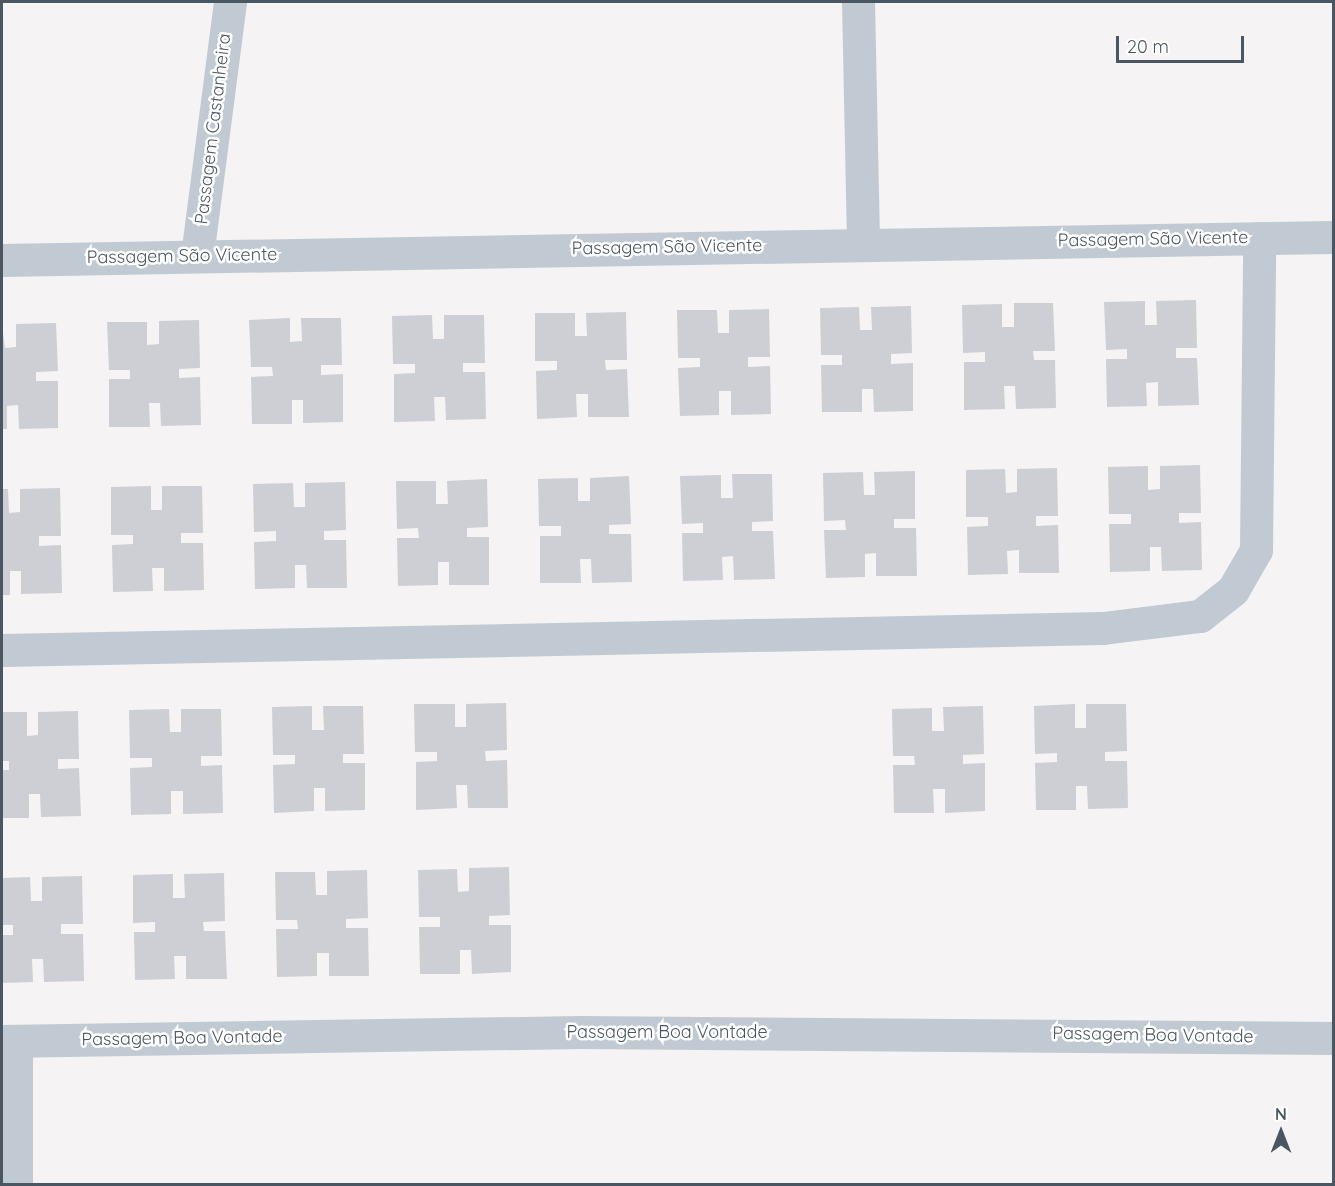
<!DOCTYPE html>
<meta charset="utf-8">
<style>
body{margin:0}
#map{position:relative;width:1335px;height:1186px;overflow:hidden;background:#f5f3f3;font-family:Quicksand,sans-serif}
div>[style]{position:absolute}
.building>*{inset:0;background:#cdcfd5}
.minor>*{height:33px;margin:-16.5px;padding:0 16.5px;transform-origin:16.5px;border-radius:16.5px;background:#c1cad2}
span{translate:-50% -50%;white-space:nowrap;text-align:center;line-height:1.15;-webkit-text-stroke:5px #fff;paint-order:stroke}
.street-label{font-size:18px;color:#4a5661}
.frame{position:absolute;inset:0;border:3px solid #4a5661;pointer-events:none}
.north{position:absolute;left:1251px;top:1102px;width:60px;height:60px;-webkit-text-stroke:4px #fff;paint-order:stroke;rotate:0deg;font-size:16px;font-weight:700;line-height:24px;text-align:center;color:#4a5661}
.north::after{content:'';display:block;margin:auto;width:21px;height:27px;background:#4a5661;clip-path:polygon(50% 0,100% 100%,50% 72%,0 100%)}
.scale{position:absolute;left:1116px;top:36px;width:128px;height:27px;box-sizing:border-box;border:3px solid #4a5661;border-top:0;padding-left:8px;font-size:18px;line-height:21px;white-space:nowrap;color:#4a5661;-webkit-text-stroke:4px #fff;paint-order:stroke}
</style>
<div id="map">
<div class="building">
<div style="clip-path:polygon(1196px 300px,1197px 348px,1176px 348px,1176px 358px,1197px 358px,1199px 405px,1158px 406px,1158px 382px,1146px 383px,1147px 406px,1107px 407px,1106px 359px,1127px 359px,1127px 349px,1106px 350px,1104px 302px,1145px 301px,1145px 325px,1157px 325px,1156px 301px)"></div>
<div style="clip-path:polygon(1014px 303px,1053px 303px,1055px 351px,1033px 351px,1034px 360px,1055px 360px,1056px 408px,1016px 409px,1015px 386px,1004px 386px,1005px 409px,964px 410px,964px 362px,985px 362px,985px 352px,963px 353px,962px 305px,1002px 304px,1002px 327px,1014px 327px)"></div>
<div style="clip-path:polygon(911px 306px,912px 353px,891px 354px,891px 364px,913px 363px,913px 411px,874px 412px,873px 389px,862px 389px,862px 412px,822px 412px,821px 365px,842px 365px,842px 355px,821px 355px,820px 308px,859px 307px,860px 330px,872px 330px,871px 307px)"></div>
<div style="clip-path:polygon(769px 309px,770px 357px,748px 357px,748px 367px,770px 366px,771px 414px,731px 415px,731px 391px,719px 391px,719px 415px,680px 416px,678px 368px,700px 367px,700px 358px,678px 358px,677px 310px,717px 310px,718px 333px,729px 333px,729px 310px)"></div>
<div style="clip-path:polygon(626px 312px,627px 360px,605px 360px,606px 370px,627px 369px,629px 417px,588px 417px,588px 394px,576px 394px,577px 417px,537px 419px,536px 371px,557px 370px,557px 361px,535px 361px,535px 313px,575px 313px,575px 336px,587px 336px,586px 313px)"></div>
<div style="clip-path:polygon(432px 315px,433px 339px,444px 339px,444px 315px,484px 315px,485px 363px,463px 363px,463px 372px,485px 372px,486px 419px,446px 420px,445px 397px,434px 397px,435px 421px,394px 422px,394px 374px,415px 373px,415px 364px,393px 364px,392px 316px)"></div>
<div style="clip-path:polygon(290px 318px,290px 342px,302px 341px,301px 318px,341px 318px,342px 365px,321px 365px,321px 375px,343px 374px,343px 422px,303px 423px,303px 400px,292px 400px,292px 424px,252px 424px,251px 377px,273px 376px,272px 367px,251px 367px,249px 320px)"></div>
<div style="clip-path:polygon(199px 320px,200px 368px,179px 369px,179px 378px,200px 377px,201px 425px,161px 426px,160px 403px,149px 403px,150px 427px,109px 427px,109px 379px,130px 379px,130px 370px,109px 370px,107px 322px,147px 322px,147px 345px,159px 344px,159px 321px)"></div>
<div style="clip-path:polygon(56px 323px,58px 371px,36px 372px,36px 381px,58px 381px,58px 428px,19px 429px,18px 405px,7px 406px,7px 429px,2px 429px,2px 325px,5px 348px,16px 347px,16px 324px)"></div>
<div style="clip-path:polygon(1200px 465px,1201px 513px,1179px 513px,1179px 523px,1201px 522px,1202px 570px,1162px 571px,1161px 547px,1150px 547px,1150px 571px,1110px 572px,1109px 524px,1131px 524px,1131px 514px,1109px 514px,1108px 467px,1148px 466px,1148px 490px,1160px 489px,1160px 466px)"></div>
<div style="clip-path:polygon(1057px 468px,1058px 516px,1036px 516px,1036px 526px,1058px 525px,1059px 573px,1019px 573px,1019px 550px,1007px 551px,1008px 574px,968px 575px,967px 527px,988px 526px,988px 517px,966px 517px,966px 470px,1005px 469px,1006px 493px,1017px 492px,1017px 469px)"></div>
<div style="clip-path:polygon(915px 471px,915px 519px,894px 519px,894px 528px,916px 528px,917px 576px,876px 576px,876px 553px,865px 554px,865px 577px,826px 578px,824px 530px,846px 530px,845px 520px,824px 521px,823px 473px,863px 472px,864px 495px,875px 495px,874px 472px)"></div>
<div style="clip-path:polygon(732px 474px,772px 474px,773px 521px,752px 522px,752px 531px,773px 531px,775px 579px,734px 580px,733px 556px,722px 557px,723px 580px,683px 581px,682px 533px,703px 533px,703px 523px,682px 524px,680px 476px,721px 475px,721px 498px,733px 498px)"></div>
<div style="clip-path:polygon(629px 476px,631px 524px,609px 525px,609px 534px,631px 534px,632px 582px,592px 583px,591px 559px,580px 559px,581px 583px,540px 583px,540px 536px,561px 536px,561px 526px,539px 526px,538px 479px,578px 478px,578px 501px,590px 501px,590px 478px)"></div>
<div style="clip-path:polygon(487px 479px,488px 527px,467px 528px,467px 537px,489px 537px,489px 585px,449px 585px,449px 562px,438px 562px,438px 585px,398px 586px,397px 538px,419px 538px,418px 528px,397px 529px,396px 481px,436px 481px,436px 504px,448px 504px,447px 481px)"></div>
<div style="clip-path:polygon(345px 482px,346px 530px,324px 531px,324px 540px,346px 540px,347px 588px,307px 588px,306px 565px,295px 565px,295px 588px,255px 589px,254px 542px,276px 541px,276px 531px,254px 532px,253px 484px,293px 483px,294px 507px,305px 507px,305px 483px)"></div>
<div style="clip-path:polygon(151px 486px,151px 510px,162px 510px,162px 486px,202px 486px,203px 533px,181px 533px,181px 543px,203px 543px,204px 590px,164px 591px,164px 568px,152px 568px,153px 591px,113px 592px,112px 545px,133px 544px,133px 535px,111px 535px,111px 487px)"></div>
<div style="clip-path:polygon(60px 488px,61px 536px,39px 536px,39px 546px,61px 545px,62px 593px,21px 594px,21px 571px,10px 571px,10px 595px,2px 595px,2px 489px,8px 489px,9px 513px,20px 512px,20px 489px)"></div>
<div style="clip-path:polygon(506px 703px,507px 750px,485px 751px,486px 761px,507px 760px,508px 808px,468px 808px,467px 785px,456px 785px,457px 808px,416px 810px,416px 762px,437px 761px,437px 752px,415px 752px,414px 704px,455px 704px,455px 727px,466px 727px,466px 704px)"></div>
<div style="clip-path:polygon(1075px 704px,1075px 728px,1086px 728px,1086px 704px,1126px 704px,1127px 751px,1105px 752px,1105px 761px,1127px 761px,1128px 808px,1088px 809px,1087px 786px,1076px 786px,1076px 810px,1036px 810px,1035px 763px,1057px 762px,1057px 753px,1035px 754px,1034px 706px)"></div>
<div style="clip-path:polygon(312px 706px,312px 730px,324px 730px,323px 706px,363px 706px,364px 754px,343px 754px,343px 763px,365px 763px,365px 810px,325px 811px,325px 788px,314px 788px,314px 811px,274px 813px,273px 765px,295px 764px,295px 755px,273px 755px,272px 707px)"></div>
<div style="clip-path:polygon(983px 706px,984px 754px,963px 755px,963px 764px,985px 763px,985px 811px,945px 813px,945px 789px,933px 789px,934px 813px,894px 813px,893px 765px,915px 765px,914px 756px,893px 756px,892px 709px,932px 708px,932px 731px,944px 731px,943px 707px)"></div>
<div style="clip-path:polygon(169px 709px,170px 732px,181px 732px,181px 709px,221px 709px,222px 756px,201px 756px,201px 766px,222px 765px,223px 813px,183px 814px,183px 791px,171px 791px,171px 814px,131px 815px,130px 768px,152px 767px,152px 758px,130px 758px,129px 710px)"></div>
<div style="clip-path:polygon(78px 711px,79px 759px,58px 759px,58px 769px,79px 768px,81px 816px,41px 817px,40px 794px,29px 794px,29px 818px,2px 818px,2px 770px,9px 770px,9px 761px,2px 761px,2px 712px,27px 712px,27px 736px,38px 735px,38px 712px)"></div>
<div style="clip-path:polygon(509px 867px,510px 915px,489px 916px,489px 925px,511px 925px,511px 972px,472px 974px,471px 950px,460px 950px,460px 974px,420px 974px,419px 927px,440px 927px,440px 917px,419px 917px,418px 870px,457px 869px,458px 892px,469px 891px,469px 868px)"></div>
<div style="clip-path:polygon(367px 870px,368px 918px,346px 919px,346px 928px,368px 928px,369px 976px,329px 976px,329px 953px,317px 953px,317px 976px,277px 977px,276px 929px,298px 929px,297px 920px,276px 920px,275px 872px,315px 872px,316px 895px,327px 895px,327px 871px)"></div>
<div style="clip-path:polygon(224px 873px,225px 921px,203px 922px,204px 931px,225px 931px,227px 979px,186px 979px,186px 956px,174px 956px,175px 979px,135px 980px,134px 932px,155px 932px,155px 922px,133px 923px,133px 875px,173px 874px,173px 898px,185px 898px,184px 874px)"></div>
<div style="clip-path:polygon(82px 876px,83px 924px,61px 924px,61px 934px,83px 934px,84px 981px,44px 982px,43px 959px,32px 959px,33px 982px,2px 983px,2px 935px,13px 935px,13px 925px,2px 925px,2px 878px,30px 877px,31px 901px,42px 901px,42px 877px)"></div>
</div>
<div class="minor">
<div style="left:858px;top:2px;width:241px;rotate:88.8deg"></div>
<div style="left:197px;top:256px;width:256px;rotate:-82.6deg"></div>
<div style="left:2px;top:260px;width:1332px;rotate:-0.99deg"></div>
<div style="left:2px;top:650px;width:1101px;rotate:-1.14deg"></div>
<div style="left:1103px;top:628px;width:98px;rotate:-7.1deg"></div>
<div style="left:1200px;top:616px;width:42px;rotate:-38.2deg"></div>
<div style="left:1233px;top:590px;width:46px;rotate:-60.1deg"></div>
<div style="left:1256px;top:550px;width:312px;rotate:-89.4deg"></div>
<div style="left:2px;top:1041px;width:578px;rotate:-0.89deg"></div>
<div style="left:580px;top:1032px;width:754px;rotate:0.46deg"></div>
<div style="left:16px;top:1041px;width:143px;rotate:90deg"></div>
</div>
<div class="street-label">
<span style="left:213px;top:129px;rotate:-83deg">Passagem Castanheira</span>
<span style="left:1153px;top:239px;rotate:-1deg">Passagem São Vicente</span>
<span style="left:667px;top:247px;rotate:-1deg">Passagem São Vicente</span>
<span style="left:182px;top:256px;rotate:-1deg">Passagem São Vicente</span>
<span style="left:667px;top:1032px">Passagem Boa Vontade</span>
<span style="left:1153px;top:1035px;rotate:1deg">Passagem Boa Vontade</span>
<span style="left:182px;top:1038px;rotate:-1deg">Passagem Boa Vontade</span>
</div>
<div class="frame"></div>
<div class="north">N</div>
<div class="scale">20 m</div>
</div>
